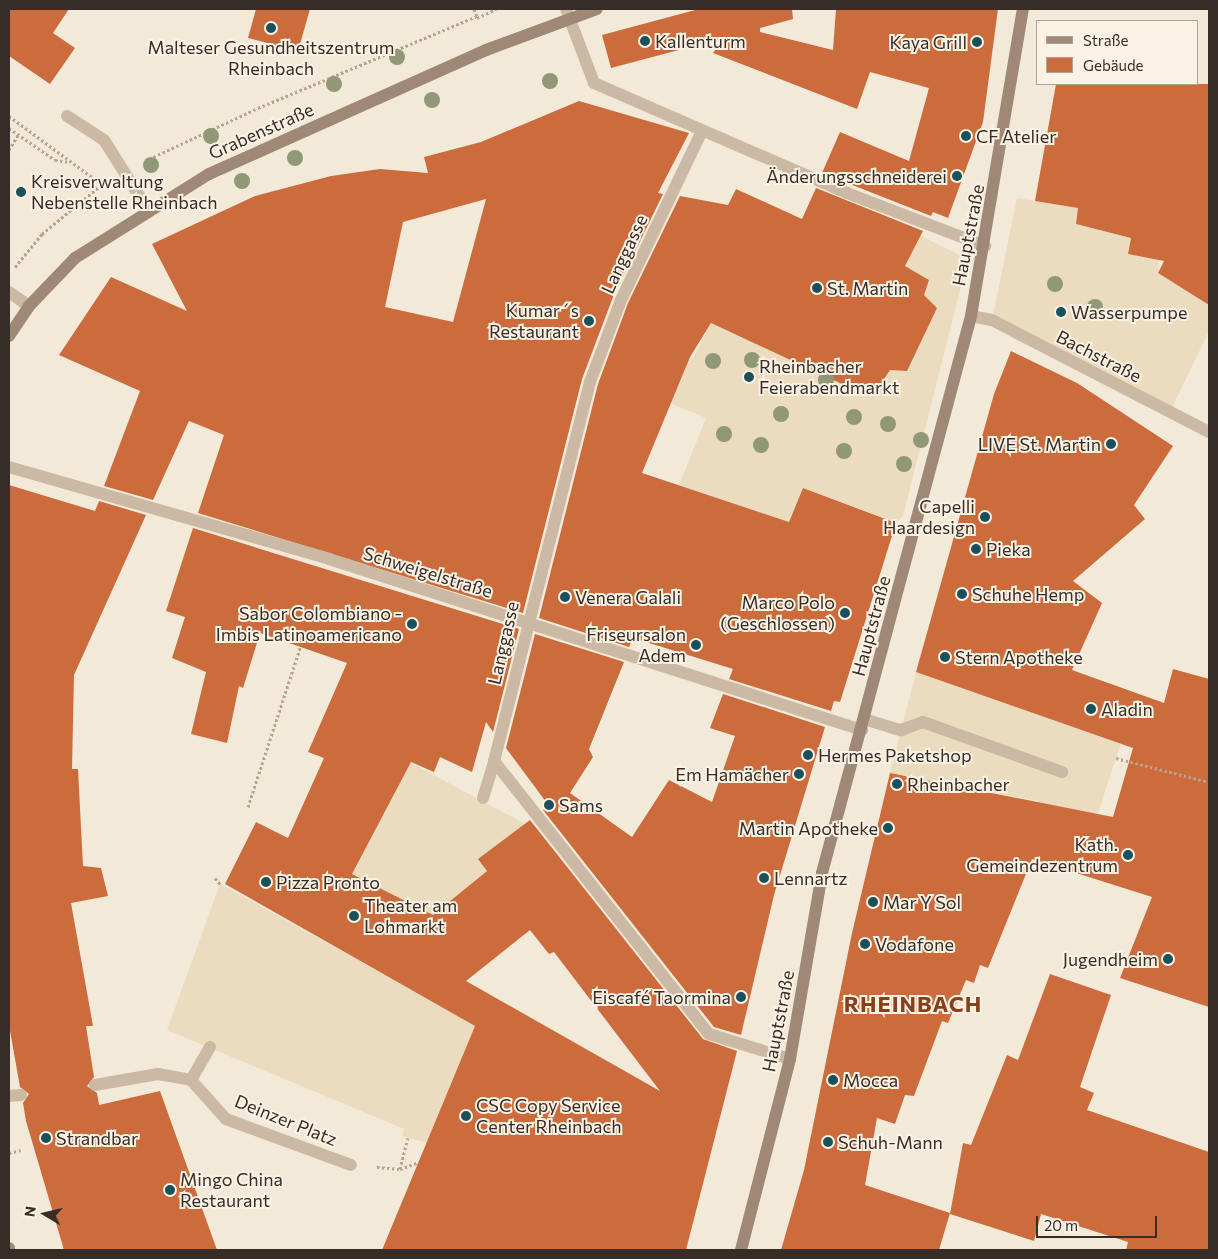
<!DOCTYPE html>
<meta charset="utf-8">
<style>
body{margin:0}
#map{position:relative;width:1218px;height:1259px;overflow:hidden;background:#f3e9d9;font-family:Commissioner,sans-serif}
div>[style]{position:absolute}
.plaza>*{inset:0;background:#ecdcbf}
.building>*{inset:0;background:#cc6c3d}
.path>*{height:3px;margin-top:-1.5px;transform-origin:0;background:repeating-linear-gradient(90deg,#b7a38e 0 2.5px,transparent 0 5px)}
.service>*{height:12px;margin:-6px;padding:0 6px;transform-origin:6px;border-radius:6px;background:#cbb9a4}
.pedestrian>*{height:12px;margin:-6px;padding:0 6px;transform-origin:6px;border-radius:6px;background:#cbb9a4}
.minor>*{height:12px;margin:-6px;padding:0 6px;transform-origin:6px;border-radius:6px;background:#cbb9a4}
.secondary>*{height:12px;margin:-6px;padding:0 6px;transform-origin:6px;border-radius:6px;background:#9f8876}
.trees>*{width:16px;height:16px;margin:-8px;border-radius:50%;background:#919878}
.dots>*{width:14px;height:14px;translate:-50% -50%;box-sizing:border-box;border:2px solid #faf2e5;border-radius:50%}
span{translate:-50% -50%;white-space:nowrap;text-align:center;line-height:1.15;-webkit-text-stroke:4px #faf2e5;paint-order:stroke}
.poi-label{font-size:18px;color:#362d26}
.left{translate:0 -50%;text-align:left}
.right{translate:-100% -50%;text-align:right}
.street-label{font-size:18px;color:#362d26}
.district-label{font-size:22px;color:#893f1b;font-weight:700;letter-spacing:1px}
.frame{position:absolute;inset:0;border:10px solid #362d26;pointer-events:none}
.legend{position:absolute;left:1036px;top:20px;width:162px;height:65px;box-sizing:border-box;background:#faf2e5;border:1px solid #aca399;margin:0;padding:6px 9px;list-style:none;font-size:15px;color:#362d26}
.legend li{display:flex;align-items:center;gap:10px;height:25px}
.legend b{width:25px;border:1px solid #aca399}
.north{position:absolute;left:20px;top:1189px;width:50px;height:50px;-webkit-text-stroke:4px #faf2e5;paint-order:stroke;rotate:279deg;font-size:14px;font-weight:700;line-height:20px;text-align:center;color:#362d26}
.north::after{content:'';display:block;margin:auto;width:18px;height:22px;background:#362d26;clip-path:polygon(50% 0,100% 100%,50% 72%,0 100%)}
.scale{position:absolute;left:1036px;top:1216px;width:121px;height:22px;box-sizing:border-box;border:2px solid #362d26;border-top:0;padding-left:6px;font-size:15px;line-height:18px;white-space:nowrap;color:#362d26;-webkit-text-stroke:4px #faf2e5;paint-order:stroke}
</style>
<div id="map">
<div class="plaza">
<div style="clip-path:polygon(1017px 198px,1078px 208px,1076px 224px,1131px 238px,1128px 254px,1159px 260px,1158px 273px,1209px 305px,1209px 331px,1170px 412px,992px 320px)"></div>
<div style="clip-path:polygon(921px 236px,968px 259px,903px 516px,896px 523px,803px 488px,789px 522px,679px 485px,706px 418px,658px 398px,679px 352px,693px 358px,711px 323px,855px 390px,857px 386px,875px 393px,929px 280px,905px 266px)"></div>
<div style="clip-path:polygon(916px 672px,1121px 743px,1098px 813px,1037px 813px,1038px 801px,890px 773px)"></div>
<div style="clip-path:polygon(404px 759px,525px 824px,478px 859px,487px 871px,450px 902px,440px 919px,351px 873px)"></div>
<div style="clip-path:polygon(220px 884px,478px 1026px,428px 1143px,408px 1138px,402px 1135px,404px 1129px,167px 1030px)"></div>
</div>
<div class="building">
<div style="clip-path:polygon(9px 9px,69px 9px,53px 33px,75px 48px,50px 84px,9px 56px)"></div>
<div style="clip-path:polygon(256px 9px,310px 9px,298px 51px,248px 38px)"></div>
<div style="clip-path:polygon(699px 9px,792px 9px,793px 19px,760px 28px,760px 32px,833px 50px,836px 9px,998px 9px,983px 122px,948px 218px,933px 212px,931px 216px,822px 173px,840px 132px,909px 161px,929px 88px,870px 72px,857px 109px,713px 53px,724px 38px,611px 68px,602px 35px)"></div>
<div style="clip-path:polygon(1056px 84px,1209px 84px,1209px 305px,1158px 273px,1164px 261px,1128px 254px,1131px 238px,1076px 224px,1078px 208px,1035px 201px)"></div>
<div style="clip-path:polygon(evenodd,579px 101px,689px 133px,658px 193px,663px 194px,613px 297px,582px 379px,523px 613px,198px 513px,224px 435px,189px 421px,153px 500px,104px 486px,140px 391px,59px 355px,111px 277px,187px 311px,152px 244px,255px 196px,331px 176px,380px 169px,428px 173px,424px 157px,481px 142px,579px 101px,486px 199px,453px 322px,385px 307px,403px 222px,486px 199px)"></div>
<div style="clip-path:polygon(816px 188px,923px 231px,905px 266px,929px 280px,924px 295px,937px 308px,907px 371px,890px 370px,875px 393px,857px 386px,855px 390px,711px 323px,690px 357px,642px 473px,789px 522px,803px 488px,896px 523px,840px 702px,834px 701px,831px 711px,729px 679px,733px 669px,633px 638px,629px 647px,539px 618px,598px 384px,628px 303px,680px 196px,728px 205px,736px 189px,802px 219px)"></div>
<div style="clip-path:polygon(1011px 351px,1077px 383px,1173px 446px,1134px 505px,1145px 519px,1073px 581px,1102px 603px,1072px 670px,1164px 703px,1173px 669px,1209px 679px,1209px 1007px,1120px 978px,1152px 897px,1032px 859px,988px 968px,980px 965px,974px 983px,966px 980px,948px 1023px,942px 1021px,914px 1096px,905px 1095px,895px 1124px,877px 1118px,865px 1185px,950px 1213px,939px 1250px,781px 1250px,804px 1170px,852px 933px,890px 773px,1113px 817px,1133px 748px,916px 672px,994px 394px)"></div>
<div style="clip-path:polygon(9px 485px,95px 511px,99px 501px,146px 515px,74px 675px,72px 769px,78px 769px,83px 866px,101px 868px,108px 896px,71px 903px,93px 1026px,86px 1026px,94px 1077px,87px 1086px,97px 1093px,99px 1105px,160px 1091px,217px 1250px,64px 1250px,26px 1121px,23px 1103px,29px 1094px,20px 1087px,9px 1025px)"></div>
<div style="clip-path:polygon(evenodd,193px 528px,519px 629px,493px 732px,486px 722px,472px 772px,440px 757px,434px 772px,411px 762px,352px 874px,433px 915px,487px 871px,478px 859px,530px 820px,703px 1039px,737px 1051px,686px 1250px,382px 1250px,475px 1026px,225px 884px,256px 822px,288px 838px,324px 758px,308px 752px,347px 663px,260px 633px,243px 688px,239px 686px,227px 743px,191px 734px,206px 672px,172px 658px,185px 617px,166px 611px,193px 528px,530px 930px,549px 954px,554px 952px,660px 1091px,466px 981px,530px 930px)"></div>
<div style="clip-path:polygon(535px 634px,624px 662px,589px 749px,593px 757px,570px 793px,632px 837px,669px 780px,712px 802px,735px 736px,710px 728px,723px 694px,825px 727px,774px 895px,741px 1035px,714px 1027px,543px 810px,549px 806px,506px 748px)"></div>
<div style="clip-path:polygon(1050px 974px,1111px 995px,1080px 1087px,1094px 1093px,1087px 1110px,1209px 1152px,1209px 1250px,1126px 1250px,1128px 1242px,1041px 1214px,1034px 1241px,950px 1214px,963px 1143px,971px 1145px,1007px 1055px,1018px 1060px)"></div>
</div>
<div class="path">
<div style="left:477px;top:18px;width:21px;rotate:-25deg"></div>
<div style="left:9px;top:116px;width:103px;rotate:36.3deg"></div>
<div style="left:9px;top:128px;width:56px;rotate:34.8deg"></div>
<div style="left:55px;top:160px;width:12px;rotate:9deg"></div>
<div style="left:9px;top:150px;width:17px;rotate:-59deg"></div>
<div style="left:149px;top:159px;width:120px;rotate:-25.1deg"></div>
<div style="left:258px;top:108px;width:238px;rotate:-22.8deg"></div>
<div style="left:477px;top:16px;width:8px;rotate:-113deg"></div>
<div style="left:15px;top:267px;width:43px;rotate:-50.7deg"></div>
<div style="left:42px;top:234px;width:75px;rotate:-39.6deg"></div>
<div style="left:1116px;top:758px;width:96px;rotate:14.5deg"></div>
<div style="left:248px;top:807px;width:170px;rotate:-71.9deg"></div>
<div style="left:215px;top:878px;width:8px;rotate:50deg"></div>
<div style="left:9px;top:1153px;width:12px;rotate:-14deg"></div>
<div style="left:377px;top:1167px;width:23px;rotate:5deg"></div>
<div style="left:400px;top:1169px;width:20px;rotate:-20deg"></div>
<div style="left:400px;top:1169px;width:32px;rotate:-76deg"></div>
</div>
<div class="service">
<div style="left:67px;top:116px;width:44px;rotate:33deg"></div>
<div style="left:104px;top:140px;width:83px;rotate:57.8deg"></div>
<div style="left:9px;top:292px;width:24px;rotate:35deg"></div>
<div style="left:864px;top:719px;width:39px;rotate:17deg"></div>
<div style="left:901px;top:730px;width:23px;rotate:-20deg"></div>
<div style="left:923px;top:722px;width:148px;rotate:19.8deg"></div>
<div style="left:95px;top:1085px;width:64px;rotate:-9.9deg"></div>
<div style="left:158px;top:1074px;width:34px;rotate:10deg"></div>
<div style="left:191px;top:1080px;width:52px;rotate:48.1deg"></div>
<div style="left:226px;top:1119px;width:133px;rotate:20.2deg"></div>
<div style="left:9px;top:1096px;width:12px;rotate:-5deg"></div>
</div>
<div class="pedestrian">
<div style="left:191px;top:1080px;width:38px;rotate:-60deg"></div>
</div>
<div class="minor">
<div style="left:566px;top:9px;width:79px;rotate:69.3deg"></div>
<div style="left:594px;top:83px;width:276px;rotate:23.5deg"></div>
<div style="left:847px;top:193px;width:148px;rotate:21deg"></div>
<div style="left:702px;top:131px;width:187px;rotate:115.6deg"></div>
<div style="left:621px;top:300px;width:88px;rotate:110.7deg"></div>
<div style="left:590px;top:382px;width:391px;rotate:104.2deg"></div>
<div style="left:494px;top:761px;width:347px;rotate:51.8deg"></div>
<div style="left:709px;top:1034px;width:85px;rotate:17.2deg"></div>
<div style="left:971px;top:316px;width:21px;rotate:11deg"></div>
<div style="left:992px;top:320px;width:244px;rotate:27.3deg"></div>
<div style="left:9px;top:467px;width:333px;rotate:16deg"></div>
<div style="left:329px;top:559px;width:560px;rotate:17.79deg"></div>
<div style="left:483px;top:798px;width:39px;rotate:-73deg"></div>
</div>
<div class="secondary">
<div style="left:9px;top:336px;width:36px;rotate:-56deg"></div>
<div style="left:29px;top:306px;width:66px;rotate:-46.2deg"></div>
<div style="left:75px;top:258px;width:158px;rotate:-32.1deg"></div>
<div style="left:209px;top:174px;width:303px;rotate:-24.1deg"></div>
<div style="left:486px;top:50px;width:118px;rotate:-20.3deg"></div>
<div style="left:9px;top:1248px;width:2px;rotate:90deg"></div>
<div style="left:741px;top:1250px;width:197px;rotate:-75.6deg"></div>
<div style="left:790px;top:1059px;width:189px;rotate:-80.2deg"></div>
<div style="left:822px;top:873px;width:577px;rotate:-75.02deg"></div>
<div style="left:971px;top:316px;width:311px;rotate:-80.4deg"></div>
</div>
<div class="trees">
<div style="left:397px;top:57px"></div>
<div style="left:550px;top:81px"></div>
<div style="left:334px;top:84px"></div>
<div style="left:432px;top:100px"></div>
<div style="left:211px;top:136px"></div>
<div style="left:295px;top:158px"></div>
<div style="left:151px;top:165px"></div>
<div style="left:242px;top:181px"></div>
<div style="left:1055px;top:284px"></div>
<div style="left:1095px;top:307px"></div>
<div style="left:752px;top:360px"></div>
<div style="left:713px;top:361px"></div>
<div style="left:826px;top:380px"></div>
<div style="left:781px;top:414px"></div>
<div style="left:854px;top:417px"></div>
<div style="left:888px;top:424px"></div>
<div style="left:724px;top:434px"></div>
<div style="left:921px;top:440px"></div>
<div style="left:761px;top:445px"></div>
<div style="left:844px;top:451px"></div>
<div style="left:904px;top:464px"></div>
</div>
<div class="dots">
<div style="left:271px;top:28px;background:#1a505a"></div>
<div style="left:645px;top:41px;background:#1a505a"></div>
<div style="left:977px;top:42px;background:#1a505a"></div>
<div style="left:966px;top:136px;background:#1a505a"></div>
<div style="left:957px;top:176px;background:#1a505a"></div>
<div style="left:21px;top:192px;background:#1a505a"></div>
<div style="left:817px;top:288px;background:#1a505a"></div>
<div style="left:1061px;top:312px;background:#1a505a"></div>
<div style="left:589px;top:321px;background:#1a505a"></div>
<div style="left:749px;top:377px;background:#1a505a"></div>
<div style="left:1111px;top:444px;background:#1a505a"></div>
<div style="left:985px;top:517px;background:#1a505a"></div>
<div style="left:976px;top:549px;background:#1a505a"></div>
<div style="left:962px;top:594px;background:#1a505a"></div>
<div style="left:565px;top:597px;background:#1a505a"></div>
<div style="left:845px;top:613px;background:#1a505a"></div>
<div style="left:412px;top:624px;background:#1a505a"></div>
<div style="left:696px;top:645px;background:#1a505a"></div>
<div style="left:945px;top:657px;background:#1a505a"></div>
<div style="left:1091px;top:709px;background:#1a505a"></div>
<div style="left:808px;top:755px;background:#1a505a"></div>
<div style="left:799px;top:774px;background:#1a505a"></div>
<div style="left:897px;top:784px;background:#1a505a"></div>
<div style="left:549px;top:805px;background:#1a505a"></div>
<div style="left:888px;top:828px;background:#1a505a"></div>
<div style="left:1128px;top:855px;background:#1a505a"></div>
<div style="left:764px;top:878px;background:#1a505a"></div>
<div style="left:266px;top:882px;background:#1a505a"></div>
<div style="left:873px;top:902px;background:#1a505a"></div>
<div style="left:354px;top:916px;background:#1a505a"></div>
<div style="left:865px;top:944px;background:#1a505a"></div>
<div style="left:1168px;top:959px;background:#1a505a"></div>
<div style="left:741px;top:997px;background:#1a505a"></div>
<div style="left:833px;top:1080px;background:#1a505a"></div>
<div style="left:466px;top:1116px;background:#1a505a"></div>
<div style="left:46px;top:1138px;background:#1a505a"></div>
<div style="left:828px;top:1142px;background:#1a505a"></div>
<div style="left:170px;top:1190px;background:#1a505a"></div>
</div>
<div class="poi-label">
<span class="left" style="left:655px;top:41px">Kallenturm</span>
<span class="right" style="left:967px;top:42px">Kaya Grill</span>
<span style="left:271px;top:58px">Malteser Gesundheitszentrum<br>Rheinbach</span>
<span class="left" style="left:976px;top:136px">CF Atelier</span>
<span class="right" style="left:947px;top:176px">Änderungsschneiderei</span>
<span class="left" style="left:31px;top:192px">Kreisverwaltung<br>Nebenstelle Rheinbach</span>
<span class="left" style="left:827px;top:288px">St. Martin</span>
<span class="right" style="left:579px;top:321px">Kumar´s<br>Restaurant</span>
<span class="left" style="left:1071px;top:312px">Wasserpumpe</span>
<span class="left" style="left:759px;top:377px">Rheinbacher<br>Feierabendmarkt</span>
<span class="right" style="left:1101px;top:444px">LIVE St. Martin</span>
<span class="right" style="left:975px;top:517px">Capelli<br>Haardesign</span>
<span class="left" style="left:986px;top:549px">Pieka</span>
<span class="left" style="left:972px;top:594px">Schuhe Hemp</span>
<span class="left" style="left:575px;top:597px">Venera Galali</span>
<span class="right" style="left:835px;top:613px">Marco Polo<br>(Geschlossen)</span>
<span class="right" style="left:402px;top:624px">Sabor Colombiano -<br>Imbis Latinoamericano</span>
<span class="right" style="left:686px;top:645px">Friseursalon<br>Adem</span>
<span class="left" style="left:955px;top:657px">Stern Apotheke</span>
<span class="left" style="left:1101px;top:709px">Aladin</span>
<span class="left" style="left:818px;top:755px">Hermes Paketshop</span>
<span class="right" style="left:789px;top:774px">Em Hamächer</span>
<span class="left" style="left:907px;top:784px">Rheinbacher</span>
<span class="left" style="left:559px;top:805px">Sams</span>
<span class="right" style="left:878px;top:828px">Martin Apotheke</span>
<span class="right" style="left:1118px;top:855px">Kath.<br>Gemeindezentrum</span>
<span class="left" style="left:774px;top:878px">Lennartz</span>
<span class="left" style="left:276px;top:882px">Pizza Pronto</span>
<span class="left" style="left:883px;top:902px">Mar Y Sol</span>
<span class="left" style="left:364px;top:916px">Theater am<br>Lohmarkt</span>
<span class="left" style="left:875px;top:944px">Vodafone</span>
<span class="right" style="left:1158px;top:959px">Jugendheim</span>
<span class="right" style="left:731px;top:997px">Eiscafé Taormina</span>
<span class="left" style="left:843px;top:1080px">Mocca</span>
<span class="left" style="left:476px;top:1116px">CSC Copy Service<br>Center Rheinbach</span>
<span class="left" style="left:56px;top:1138px">Strandbar</span>
<span class="left" style="left:838px;top:1142px">Schuh-Mann</span>
<span class="left" style="left:180px;top:1190px">Mingo China<br>Restaurant</span>
</div>
<div class="street-label">
<span style="left:261px;top:131px;rotate:-24deg">Grabenstraße</span>
<span style="left:968px;top:235px;rotate:-79deg">Hauptstraße</span>
<span style="left:624px;top:254px;rotate:-65deg">Langgasse</span>
<span style="left:1099px;top:356px;rotate:27deg">Bachstraße</span>
<span style="left:428px;top:572px;rotate:17deg">Schweigelstraße</span>
<span style="left:871px;top:626px;rotate:-75deg">Hauptstraße</span>
<span style="left:503px;top:643px;rotate:-77deg">Langgasse</span>
<span style="left:778px;top:1021px;rotate:-79deg">Hauptstraße</span>
<span style="left:286px;top:1120px;rotate:22deg">Deinzer Platz</span>
</div>
<div class="district-label">
<span style="left:913px;top:1004px">RHEINBACH</span>
</div>
<div class="frame"></div>
<ul class="legend">
<li><b style="height:6px;background:#9f8876"></b>Straße</li>
<li><b style="height:14px;background:#cc6c3d"></b>Gebäude</li>
</ul>
<div class="north">N</div>
<div class="scale">20 m</div>
</div>
